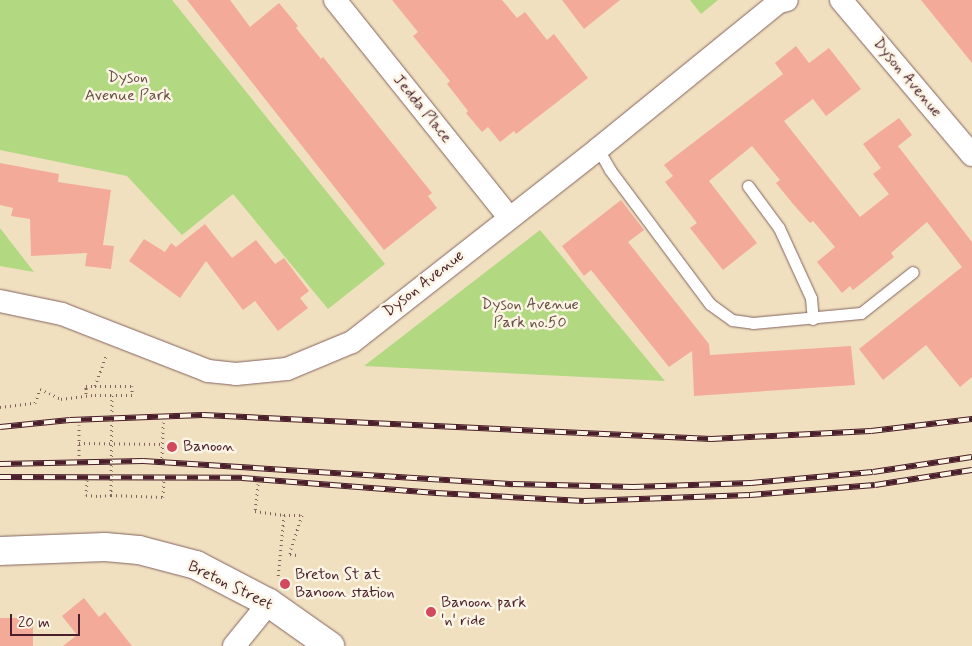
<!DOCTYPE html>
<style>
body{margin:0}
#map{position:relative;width:972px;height:646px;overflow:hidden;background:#f0e0c0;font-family:Mynerve,sans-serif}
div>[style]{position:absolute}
.green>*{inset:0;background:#b2d882}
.building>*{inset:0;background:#f4aa99;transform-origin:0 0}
.path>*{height:3px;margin-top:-1.5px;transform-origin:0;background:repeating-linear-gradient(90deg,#84635f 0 1px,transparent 0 5px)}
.roads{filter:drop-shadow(0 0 1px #84635f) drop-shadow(0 0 1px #84635f)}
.lane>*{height:11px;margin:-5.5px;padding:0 5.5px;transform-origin:5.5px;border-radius:5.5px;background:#fff}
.street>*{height:22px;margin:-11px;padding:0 11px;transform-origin:11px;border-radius:11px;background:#fff}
.secondary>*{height:28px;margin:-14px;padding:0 14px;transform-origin:14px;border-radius:14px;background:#fff}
.rail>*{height:5.5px;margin-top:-2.75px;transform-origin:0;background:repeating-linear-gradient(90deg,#fcf5e5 0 11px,#4a1f2b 0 22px);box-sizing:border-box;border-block:1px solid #4a1f2b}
.path-bridge>*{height:3px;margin-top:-1.5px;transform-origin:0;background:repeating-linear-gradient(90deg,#84635f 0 1px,transparent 0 5px)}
.dots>*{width:14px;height:14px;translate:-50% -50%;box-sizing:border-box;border:2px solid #fcf5e5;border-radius:50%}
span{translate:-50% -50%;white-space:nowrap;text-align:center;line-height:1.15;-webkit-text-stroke:5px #fcf5e5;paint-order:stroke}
.park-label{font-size:16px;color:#644d41}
.street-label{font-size:16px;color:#4a1f2b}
.poi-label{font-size:16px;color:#4a1f2b}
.left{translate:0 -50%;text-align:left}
.scale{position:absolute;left:10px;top:614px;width:70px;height:22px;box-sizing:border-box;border:2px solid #4a1f2b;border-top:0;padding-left:6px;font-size:15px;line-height:18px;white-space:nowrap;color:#4a1f2b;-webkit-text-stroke:4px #fcf5e5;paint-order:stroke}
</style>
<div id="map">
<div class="green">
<div style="clip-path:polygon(0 0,172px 0,385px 264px,328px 309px,233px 194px,182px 235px,127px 176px,0 150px)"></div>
<div style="clip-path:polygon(690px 0,718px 0,701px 14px)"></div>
<div style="clip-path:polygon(0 228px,34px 272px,0 266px)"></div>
<div style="clip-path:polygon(540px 230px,665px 381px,364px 366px)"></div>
</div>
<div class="building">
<div style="clip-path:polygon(187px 0,230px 0,250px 27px,279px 3px,298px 26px,296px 28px,321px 59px,323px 57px,432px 193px,428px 196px,437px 208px,384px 250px)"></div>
<div style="clip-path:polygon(392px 0,502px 0,517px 18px,525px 12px,547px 40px,554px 34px,588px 78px,516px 134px,514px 131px,500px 142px,488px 127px,482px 132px,466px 113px,468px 111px,447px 84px,450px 81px,413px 36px,418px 32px)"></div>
<div style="clip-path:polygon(562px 0,620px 0,584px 29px)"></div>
<div style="clip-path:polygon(921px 0,972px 0,972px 63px)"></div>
<div style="clip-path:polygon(796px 46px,809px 63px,829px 48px,861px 89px,826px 116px,813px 99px,784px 121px,860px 217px,889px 194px,873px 174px,881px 168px,863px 144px,899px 118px,912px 135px,898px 146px,972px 242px,972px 377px,960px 387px,926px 345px,883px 380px,859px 349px,962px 267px,927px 222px,891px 253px,894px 257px,867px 279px,853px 290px,850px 286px,842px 293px,817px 262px,835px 247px,813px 221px,810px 223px,793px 204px,776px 183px,780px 180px,752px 146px,709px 181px,757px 243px,723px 270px,690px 228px,697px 223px,665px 182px,673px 176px,664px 165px,783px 74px,775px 63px)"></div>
<div style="clip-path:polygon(0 163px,59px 174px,58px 182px,111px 190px,103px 245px,114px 246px,111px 269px,85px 266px,87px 253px,31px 256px,30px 219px,11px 216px,13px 208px,0 205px)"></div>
<div style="clip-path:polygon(621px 200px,644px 230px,628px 242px,709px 344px,710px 355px,851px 346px,855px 385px,694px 396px,692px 351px,669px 367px,591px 270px,584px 276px,562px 246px)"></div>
<div style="clip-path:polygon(205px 224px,232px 258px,256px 240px,275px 264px,284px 258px,309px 291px,300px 298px,308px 308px,278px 331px,255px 301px,243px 310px,206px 261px,180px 298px,129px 261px,144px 239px,165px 252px,171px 243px,176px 247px)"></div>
<div style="clip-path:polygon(84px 598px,99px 617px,105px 612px,132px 646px,63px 646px,77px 635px,62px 616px)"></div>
<div style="left:0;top:618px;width:33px;height:28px"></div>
</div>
<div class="path">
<div style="left:95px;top:386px;width:37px"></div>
<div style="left:132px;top:386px;width:9px;rotate:90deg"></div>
<div style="left:132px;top:395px;width:20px;rotate:180deg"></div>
<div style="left:86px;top:394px;width:8px;rotate:-90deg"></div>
<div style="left:86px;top:386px;width:9px"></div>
<div style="left:95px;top:386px;width:32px;rotate:-70deg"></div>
<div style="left:0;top:407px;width:35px;rotate:-7deg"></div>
<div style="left:35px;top:403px;width:15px;rotate:-70deg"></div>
<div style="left:40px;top:389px;width:23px;rotate:25deg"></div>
<div style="left:61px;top:399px;width:34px;rotate:-7deg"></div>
<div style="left:79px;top:425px;width:33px;rotate:90deg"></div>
<div style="left:79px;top:443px;width:84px;rotate:0.7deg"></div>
<div style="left:162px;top:458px;width:36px;rotate:-88deg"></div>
<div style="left:87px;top:480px;width:15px;rotate:94deg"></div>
<div style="left:86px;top:495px;width:12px;rotate:5deg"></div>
<div style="left:258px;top:484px;width:27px;rotate:96deg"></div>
<div style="left:255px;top:511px;width:29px;rotate:8deg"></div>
<div style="left:284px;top:515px;width:64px;rotate:95.4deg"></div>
<div style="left:111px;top:495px;width:52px;rotate:2.2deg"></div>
<div style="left:163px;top:497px;width:18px;rotate:-87deg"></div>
<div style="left:284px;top:515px;width:18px"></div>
<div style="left:302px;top:515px;width:35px;rotate:108deg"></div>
<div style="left:291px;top:548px;width:6px;rotate:99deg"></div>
<div style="left:290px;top:554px;width:7px;rotate:8deg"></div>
</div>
<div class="roads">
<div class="lane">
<div style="left:598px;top:149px;width:24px;rotate:60deg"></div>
<div style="left:610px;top:170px;width:167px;rotate:53.3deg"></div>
<div style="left:710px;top:304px;width:27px;rotate:36deg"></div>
<div style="left:732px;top:320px;width:21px;rotate:8deg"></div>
<div style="left:753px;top:323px;width:108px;rotate:-5.3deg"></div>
<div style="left:861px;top:313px;width:66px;rotate:-38.3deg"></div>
<div style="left:748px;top:186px;width:52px;rotate:53.6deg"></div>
<div style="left:779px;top:228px;width:77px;rotate:65.4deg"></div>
<div style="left:811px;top:298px;width:21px;rotate:85deg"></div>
</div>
<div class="street">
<div style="left:335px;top:0;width:278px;rotate:51.3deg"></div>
<div style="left:841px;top:0;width:203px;rotate:49.8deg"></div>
<div style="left:0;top:301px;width:63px;rotate:11.8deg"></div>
<div style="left:62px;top:314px;width:157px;rotate:21.3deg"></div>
<div style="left:208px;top:371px;width:28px;rotate:6deg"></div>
<div style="left:236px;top:374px;width:51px;rotate:-5.6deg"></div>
<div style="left:287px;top:369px;width:70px;rotate:-22.6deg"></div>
<div style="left:352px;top:342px;width:313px;rotate:-38.1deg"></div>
<div style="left:598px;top:149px;width:233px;rotate:-39.1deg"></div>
<div style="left:779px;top:2px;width:8px;rotate:-14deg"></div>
<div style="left:234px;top:646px;width:55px;rotate:-50.9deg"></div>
</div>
<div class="secondary">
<div style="left:0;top:551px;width:105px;rotate:-2.2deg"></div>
<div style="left:105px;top:547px;width:34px;rotate:5deg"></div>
<div style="left:139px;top:550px;width:59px;rotate:14.7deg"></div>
<div style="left:196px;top:565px;width:82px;rotate:27.5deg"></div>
<div style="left:269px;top:603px;width:75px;rotate:35.2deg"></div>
</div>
</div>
<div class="rail">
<div style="left:0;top:427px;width:70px;rotate:-5.7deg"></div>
<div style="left:70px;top:420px;width:133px;rotate:-2.2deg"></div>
<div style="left:203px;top:415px;width:509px;rotate:2.7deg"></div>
<div style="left:711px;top:439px;width:160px;rotate:-2.9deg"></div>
<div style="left:871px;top:431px;width:102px;rotate:-6.8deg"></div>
<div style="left:0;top:464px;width:143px;rotate:-1.2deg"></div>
<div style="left:143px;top:461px;width:371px;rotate:3.6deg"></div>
<div style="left:513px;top:484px;width:120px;rotate:1.4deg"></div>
<div style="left:633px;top:487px;width:118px;rotate:-1.9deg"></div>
<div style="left:751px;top:483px;width:122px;rotate:-5.2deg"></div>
<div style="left:873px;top:472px;width:100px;rotate:-8.6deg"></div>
<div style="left:0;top:477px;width:242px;rotate:0.2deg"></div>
<div style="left:242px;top:478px;width:195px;rotate:4.4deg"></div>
<div style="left:436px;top:493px;width:148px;rotate:3.1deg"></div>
<div style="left:584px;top:501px;width:166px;rotate:-2.1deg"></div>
<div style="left:750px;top:495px;width:125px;rotate:-4.6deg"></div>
<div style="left:875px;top:485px;width:98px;rotate:-8.8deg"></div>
</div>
<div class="path-bridge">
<div style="left:95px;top:395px;width:17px"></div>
<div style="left:112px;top:395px;width:100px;rotate:90.6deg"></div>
<div style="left:111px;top:495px;width:13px;rotate:176deg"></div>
</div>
<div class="dots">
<div style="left:172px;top:447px;background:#d1495b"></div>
<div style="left:285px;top:584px;background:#d1495b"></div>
<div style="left:431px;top:612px;background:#d1495b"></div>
</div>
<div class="park-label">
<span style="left:128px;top:87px">Dyson<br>Avenue Park</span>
<span style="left:530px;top:314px">Dyson Avenue<br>Park no.50</span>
</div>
<div class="street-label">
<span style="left:907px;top:78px;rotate:50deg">Dyson Avenue</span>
<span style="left:422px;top:109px;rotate:51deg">Jedda Place</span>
<span style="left:424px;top:284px;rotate:-38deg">Dyson Avenue</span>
<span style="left:230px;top:586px;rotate:26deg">Breton Street</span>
</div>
<div class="poi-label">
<span class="left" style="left:183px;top:447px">Banoon</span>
<span class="left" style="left:295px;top:584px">Breton St at<br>Banoon station</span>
<span class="left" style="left:441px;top:612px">Banoon park<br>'n' ride</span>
</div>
<div class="scale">20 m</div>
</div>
